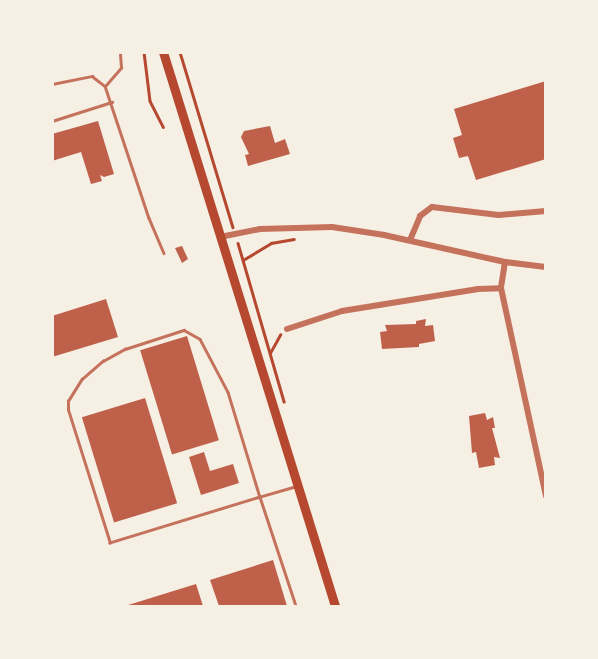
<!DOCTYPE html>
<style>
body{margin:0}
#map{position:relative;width:598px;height:659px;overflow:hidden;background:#f6efe4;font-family:"Noto Serif",serif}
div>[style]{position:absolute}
.building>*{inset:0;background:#bf614a;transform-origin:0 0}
.path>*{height:2.5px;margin:-1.25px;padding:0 1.25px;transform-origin:1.25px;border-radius:1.25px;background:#b5482f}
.service>*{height:2.5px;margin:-1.25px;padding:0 1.25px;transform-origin:1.25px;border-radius:1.25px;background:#c5725c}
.minor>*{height:6px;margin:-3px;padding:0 3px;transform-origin:3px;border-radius:3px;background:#c5725c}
.secondary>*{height:9px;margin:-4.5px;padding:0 4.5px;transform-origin:4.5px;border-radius:4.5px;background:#b5482f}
span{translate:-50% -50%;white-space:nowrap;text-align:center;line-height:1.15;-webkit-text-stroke:5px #f6efe4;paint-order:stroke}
.frame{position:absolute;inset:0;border:54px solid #f6efe4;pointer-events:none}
</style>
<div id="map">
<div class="building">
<div style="clip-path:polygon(546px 81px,546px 159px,476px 180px,468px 156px,459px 158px,453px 138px,462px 135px,454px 109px)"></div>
<div style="clip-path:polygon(98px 121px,114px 174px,104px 177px,100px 175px,102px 181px,91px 184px,81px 152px,52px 161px,52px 134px)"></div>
<div style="clip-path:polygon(270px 126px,275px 143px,285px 139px,290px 154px,248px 166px,245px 155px,249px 154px,241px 137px,244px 131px)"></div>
<div style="clip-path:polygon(182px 246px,188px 259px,182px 263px,175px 248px)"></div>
<div style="clip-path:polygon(106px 299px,118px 337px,52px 357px,52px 316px)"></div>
<div style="clip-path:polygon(426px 319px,425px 326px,433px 325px,435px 341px,419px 344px,419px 347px,382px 349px,380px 332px,387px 331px,385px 325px,416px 324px,416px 321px)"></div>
<div style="left:187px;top:336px;width:109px;height:49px;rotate:73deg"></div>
<div style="left:145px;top:398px;width:110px;height:66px;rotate:73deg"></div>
<div style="clip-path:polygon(485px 413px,487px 420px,493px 417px,495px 428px,492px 428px,500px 458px,494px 457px,495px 465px,479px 468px,476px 452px,472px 453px,469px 416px)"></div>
<div style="clip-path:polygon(204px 452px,210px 471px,233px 464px,239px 483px,201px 495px,189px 457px)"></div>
<div style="clip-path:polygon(273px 560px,287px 606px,219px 606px,210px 580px)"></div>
<div style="clip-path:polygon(196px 584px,203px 606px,125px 606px)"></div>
</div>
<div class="path">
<div style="left:144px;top:52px;width:49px;rotate:83deg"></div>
<div style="left:150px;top:101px;width:29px;rotate:63deg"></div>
<div style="left:180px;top:52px;width:183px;rotate:73.2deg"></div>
<div style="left:238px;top:243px;width:165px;rotate:73.8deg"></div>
<div style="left:243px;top:260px;width:33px;rotate:-31deg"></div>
<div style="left:271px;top:243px;width:23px;rotate:-10deg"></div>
<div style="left:270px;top:353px;width:21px;rotate:-61deg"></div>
</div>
<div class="service">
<div style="left:52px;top:84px;width:41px;rotate:-11.3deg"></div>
<div style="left:92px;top:76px;width:16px;rotate:38deg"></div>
<div style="left:105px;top:86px;width:139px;rotate:71.6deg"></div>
<div style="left:149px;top:218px;width:38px;rotate:67deg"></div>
<div style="left:106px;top:85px;width:23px;rotate:-49deg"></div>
<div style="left:121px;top:68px;width:16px;rotate:-94deg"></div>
<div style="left:52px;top:121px;width:63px;rotate:-17.6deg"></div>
<div style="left:295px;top:487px;width:36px;rotate:164deg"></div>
<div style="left:260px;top:497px;width:157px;rotate:163deg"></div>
<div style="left:110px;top:543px;width:139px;rotate:-107.5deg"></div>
<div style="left:68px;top:410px;width:9px;rotate:-90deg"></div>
<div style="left:68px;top:401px;width:26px;rotate:-58deg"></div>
<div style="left:82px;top:379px;width:28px;rotate:-41deg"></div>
<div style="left:103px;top:361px;width:25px;rotate:-29deg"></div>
<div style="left:125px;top:349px;width:62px;rotate:-17.9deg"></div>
<div style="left:184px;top:330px;width:18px;rotate:29deg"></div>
<div style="left:200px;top:339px;width:60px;rotate:62.2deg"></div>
<div style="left:228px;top:392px;width:110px;rotate:73.1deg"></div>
<div style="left:260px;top:497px;width:115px;rotate:71.7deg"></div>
</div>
<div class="minor">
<div style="left:220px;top:237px;width:41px;rotate:-11.3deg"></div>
<div style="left:260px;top:229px;width:72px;rotate:-1.6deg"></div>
<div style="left:332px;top:227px;width:53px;rotate:8.7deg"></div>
<div style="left:384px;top:235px;width:124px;rotate:12.6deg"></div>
<div style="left:505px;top:262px;width:41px;rotate:7deg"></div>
<div style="left:410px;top:240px;width:26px;rotate:-67deg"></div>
<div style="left:420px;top:216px;width:15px;rotate:-37deg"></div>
<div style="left:432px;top:207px;width:67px;rotate:6.8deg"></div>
<div style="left:499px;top:215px;width:47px;rotate:-4.9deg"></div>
<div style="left:505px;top:262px;width:26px;rotate:99deg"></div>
<div style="left:501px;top:288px;width:213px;rotate:77.8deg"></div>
<div style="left:287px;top:329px;width:58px;rotate:-18.1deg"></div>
<div style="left:342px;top:311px;width:138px;rotate:-9.2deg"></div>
<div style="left:478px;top:289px;width:23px;rotate:-2deg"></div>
</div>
<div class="secondary">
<div style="left:163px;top:52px;width:580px;rotate:72.75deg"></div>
</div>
<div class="frame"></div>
</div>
